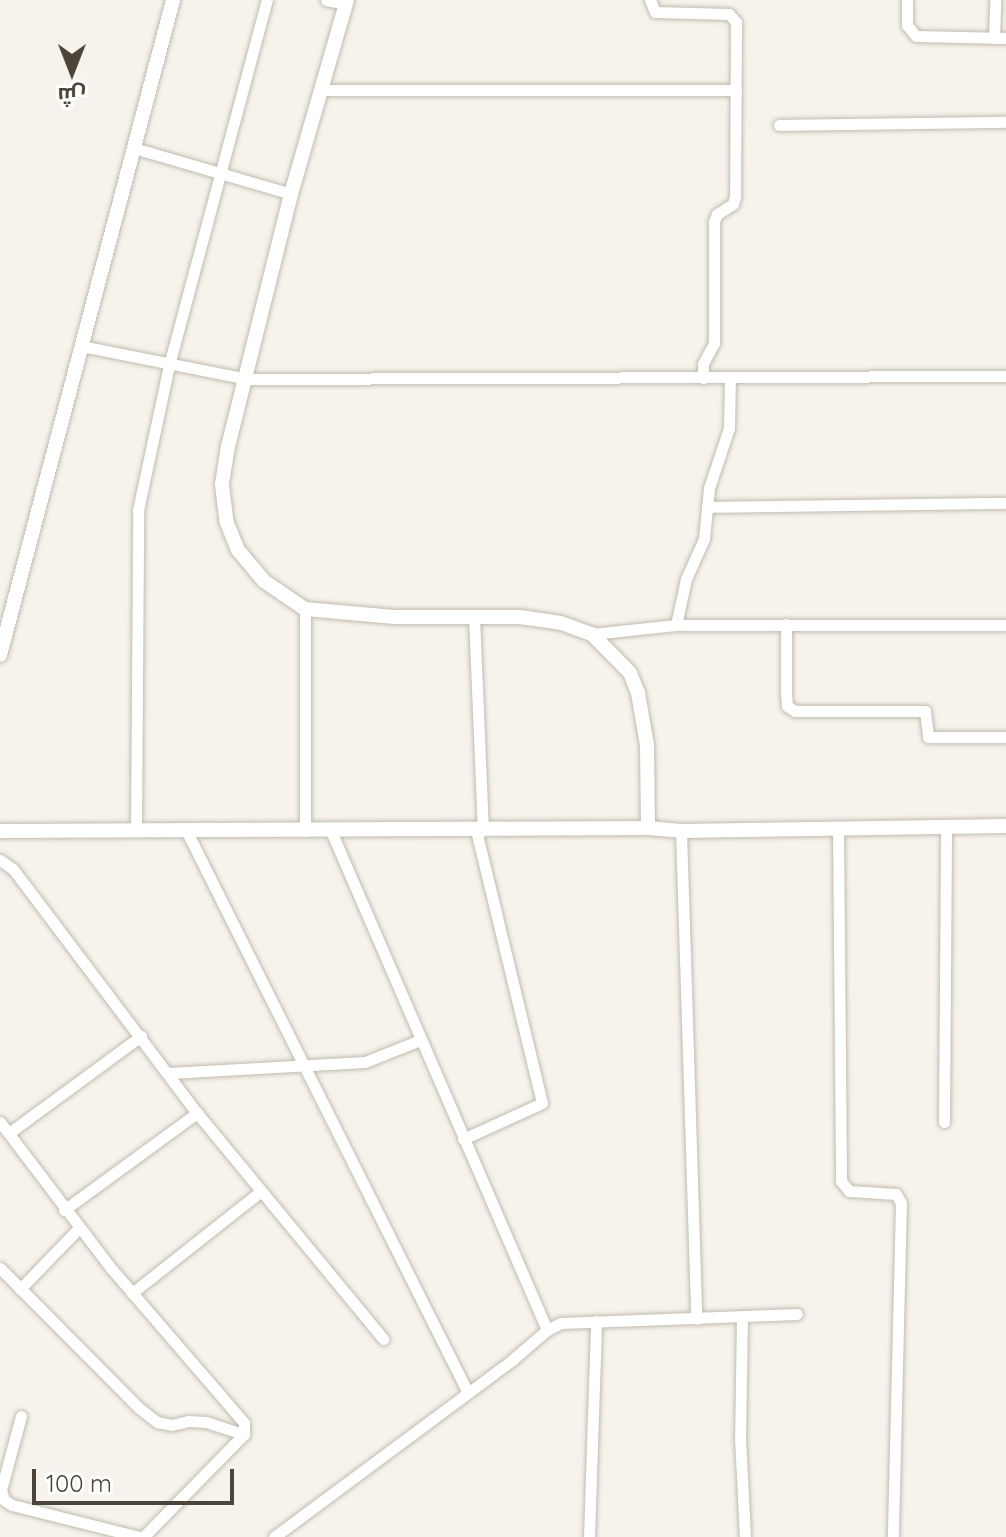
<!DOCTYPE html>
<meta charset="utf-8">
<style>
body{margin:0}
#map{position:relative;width:1006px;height:1537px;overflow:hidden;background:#f6f3ec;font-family:Quicksand,Cairo,sans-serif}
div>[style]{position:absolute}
.roads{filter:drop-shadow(0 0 2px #c2bbae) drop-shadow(0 0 2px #c2bbae)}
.minor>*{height:11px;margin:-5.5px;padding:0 5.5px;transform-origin:5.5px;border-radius:5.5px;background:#fff}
.tertiary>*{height:14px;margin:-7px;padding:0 7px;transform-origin:7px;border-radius:7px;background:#fff}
span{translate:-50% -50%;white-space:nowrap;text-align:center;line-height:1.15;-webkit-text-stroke:8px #fff;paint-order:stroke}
.north{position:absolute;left:32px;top:32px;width:80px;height:80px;-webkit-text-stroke:6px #fff;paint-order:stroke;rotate:180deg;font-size:22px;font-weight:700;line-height:32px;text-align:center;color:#4b4439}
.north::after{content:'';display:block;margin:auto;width:28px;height:36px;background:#4b4439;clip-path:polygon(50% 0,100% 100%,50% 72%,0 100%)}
.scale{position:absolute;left:32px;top:1469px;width:202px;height:36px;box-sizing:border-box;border:4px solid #4b4439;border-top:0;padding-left:10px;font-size:24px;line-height:28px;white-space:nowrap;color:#4b4439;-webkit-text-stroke:6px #fff;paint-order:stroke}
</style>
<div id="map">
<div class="roads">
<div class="minor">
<div style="left:326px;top:0;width:20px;rotate:11deg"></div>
<div style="left:650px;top:0;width:13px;rotate:67deg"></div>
<div style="left:655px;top:12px;width:74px;rotate:1.5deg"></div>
<div style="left:729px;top:14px;width:11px;rotate:49deg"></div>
<div style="left:736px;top:22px;width:175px;rotate:90.3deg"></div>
<div style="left:735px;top:197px;width:7px;rotate:106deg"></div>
<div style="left:733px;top:204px;width:19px;rotate:148deg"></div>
<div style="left:717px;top:214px;width:9px;rotate:111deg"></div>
<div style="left:714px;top:222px;width:121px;rotate:90deg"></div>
<div style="left:714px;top:343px;width:24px;rotate:118deg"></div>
<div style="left:703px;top:364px;width:14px;rotate:90deg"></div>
<div style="left:907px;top:0;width:25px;rotate:90deg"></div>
<div style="left:907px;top:25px;width:14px;rotate:51deg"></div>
<div style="left:916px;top:36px;width:90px;rotate:1.3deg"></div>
<div style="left:994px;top:38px;width:38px;rotate:-88deg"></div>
<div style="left:321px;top:90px;width:415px"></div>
<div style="left:779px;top:125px;width:227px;rotate:-0.8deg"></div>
<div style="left:134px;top:148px;width:164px;rotate:16.3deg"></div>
<div style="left:81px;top:346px;width:169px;rotate:11.2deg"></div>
<div style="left:247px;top:379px;width:759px;rotate:-0.23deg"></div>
<div style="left:707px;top:507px;width:299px;rotate:-0.8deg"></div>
<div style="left:474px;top:617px;width:214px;rotate:87.6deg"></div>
<div style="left:786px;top:624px;width:69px;rotate:90deg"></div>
<div style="left:786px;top:693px;width:13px;rotate:86deg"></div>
<div style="left:787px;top:706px;width:9px;rotate:32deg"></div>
<div style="left:795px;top:711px;width:130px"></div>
<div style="left:925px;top:711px;width:26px;rotate:83deg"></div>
<div style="left:928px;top:737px;width:78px"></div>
<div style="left:676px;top:625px;width:47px;rotate:-77.7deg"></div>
<div style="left:686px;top:579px;width:44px;rotate:-65.8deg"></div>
<div style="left:704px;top:539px;width:51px;rotate:-84.4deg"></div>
<div style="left:709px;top:488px;width:63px;rotate:-71.6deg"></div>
<div style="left:729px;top:428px;width:50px;rotate:-88.9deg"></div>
<div style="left:592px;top:634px;width:84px;rotate:-6.1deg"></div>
<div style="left:676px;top:625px;width:330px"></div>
<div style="left:838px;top:828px;width:353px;rotate:89.5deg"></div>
<div style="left:841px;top:1181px;width:13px;rotate:51deg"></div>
<div style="left:849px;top:1191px;width:47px;rotate:3.7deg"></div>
<div style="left:896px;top:1194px;width:10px;rotate:61deg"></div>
<div style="left:901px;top:1203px;width:334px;rotate:91.4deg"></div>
<div style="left:136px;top:830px;width:320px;rotate:-89.6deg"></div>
<div style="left:138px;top:510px;width:148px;rotate:-77.9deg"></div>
<div style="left:169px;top:365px;width:378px;rotate:-75deg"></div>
<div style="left:305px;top:831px;width:222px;rotate:-90deg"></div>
<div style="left:331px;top:831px;width:544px;rotate:66.59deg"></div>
<div style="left:681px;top:831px;width:488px;rotate:88.2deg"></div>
<div style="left:187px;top:832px;width:625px;rotate:63.39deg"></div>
<div style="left:0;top:860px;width:16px;rotate:35deg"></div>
<div style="left:13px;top:869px;width:306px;rotate:53deg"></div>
<div style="left:197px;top:1113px;width:293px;rotate:50.5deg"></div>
<div style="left:169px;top:1073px;width:196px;rotate:-3.2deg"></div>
<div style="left:365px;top:1062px;width:59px;rotate:-21.8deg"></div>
<div style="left:0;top:1122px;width:182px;rotate:52.8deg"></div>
<div style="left:110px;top:1267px;width:206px;rotate:49.3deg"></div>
<div style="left:244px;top:1423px;width:11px;rotate:90deg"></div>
<div style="left:944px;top:1122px;width:295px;rotate:-89.6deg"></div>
<div style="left:9px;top:1133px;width:164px;rotate:-36.3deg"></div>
<div style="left:463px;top:1139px;width:87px;rotate:-24.5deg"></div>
<div style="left:542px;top:1103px;width:280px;rotate:-103.6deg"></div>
<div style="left:64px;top:1210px;width:165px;rotate:-36.1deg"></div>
<div style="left:0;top:1268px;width:197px;rotate:45.2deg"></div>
<div style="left:139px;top:1408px;width:23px;rotate:38deg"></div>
<div style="left:157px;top:1422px;width:15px;rotate:11deg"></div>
<div style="left:172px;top:1425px;width:16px;rotate:-14deg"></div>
<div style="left:188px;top:1421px;width:18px;rotate:3deg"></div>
<div style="left:206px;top:1422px;width:40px;rotate:18deg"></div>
<div style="left:244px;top:1434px;width:144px;rotate:134.4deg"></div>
<div style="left:20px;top:1289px;width:85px;rotate:-46deg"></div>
<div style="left:132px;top:1293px;width:164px;rotate:-38.3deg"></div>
<div style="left:742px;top:1317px;width:121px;rotate:90.9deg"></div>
<div style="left:740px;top:1438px;width:99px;rotate:87.1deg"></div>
<div style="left:21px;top:1416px;width:77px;rotate:105.1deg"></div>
<div style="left:1px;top:1490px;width:10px;rotate:73deg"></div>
<div style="left:4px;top:1500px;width:9px;rotate:32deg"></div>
<div style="left:12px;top:1505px;width:131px;rotate:14.1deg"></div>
<div style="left:274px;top:1537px;width:297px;rotate:-36.6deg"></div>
<div style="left:512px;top:1360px;width:46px;rotate:-40.6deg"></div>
<div style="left:547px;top:1330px;width:16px;rotate:-27deg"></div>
<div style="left:561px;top:1323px;width:236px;rotate:-2.2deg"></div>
<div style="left:589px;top:1537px;width:216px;rotate:-88.1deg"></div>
</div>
<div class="tertiary">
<div style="left:347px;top:0;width:202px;rotate:106.1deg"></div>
<div style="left:291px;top:194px;width:260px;rotate:104deg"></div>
<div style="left:228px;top:446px;width:39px;rotate:99deg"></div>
<div style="left:222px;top:485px;width:38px;rotate:83deg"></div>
<div style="left:227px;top:523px;width:29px;rotate:68deg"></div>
<div style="left:238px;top:550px;width:40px;rotate:50deg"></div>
<div style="left:264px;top:581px;width:50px;rotate:34.3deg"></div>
<div style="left:305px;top:609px;width:90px;rotate:5.1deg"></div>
<div style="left:395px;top:617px;width:125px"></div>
<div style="left:520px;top:617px;width:41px;rotate:8.3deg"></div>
<div style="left:561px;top:623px;width:33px;rotate:20deg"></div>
<div style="left:592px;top:634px;width:54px;rotate:45.7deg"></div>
<div style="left:630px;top:673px;width:22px;rotate:68deg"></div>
<div style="left:638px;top:693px;width:53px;rotate:80.2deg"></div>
<div style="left:647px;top:745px;width:83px;rotate:89.3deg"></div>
<div style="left:0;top:655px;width:677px;rotate:-75.2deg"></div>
<div style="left:0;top:831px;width:648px;rotate:-0.27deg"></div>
<div style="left:648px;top:828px;width:33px;rotate:5deg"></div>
<div style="left:681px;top:831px;width:325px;rotate:-0.9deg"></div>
</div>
</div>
<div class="north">ش</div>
<div class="scale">100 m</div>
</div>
